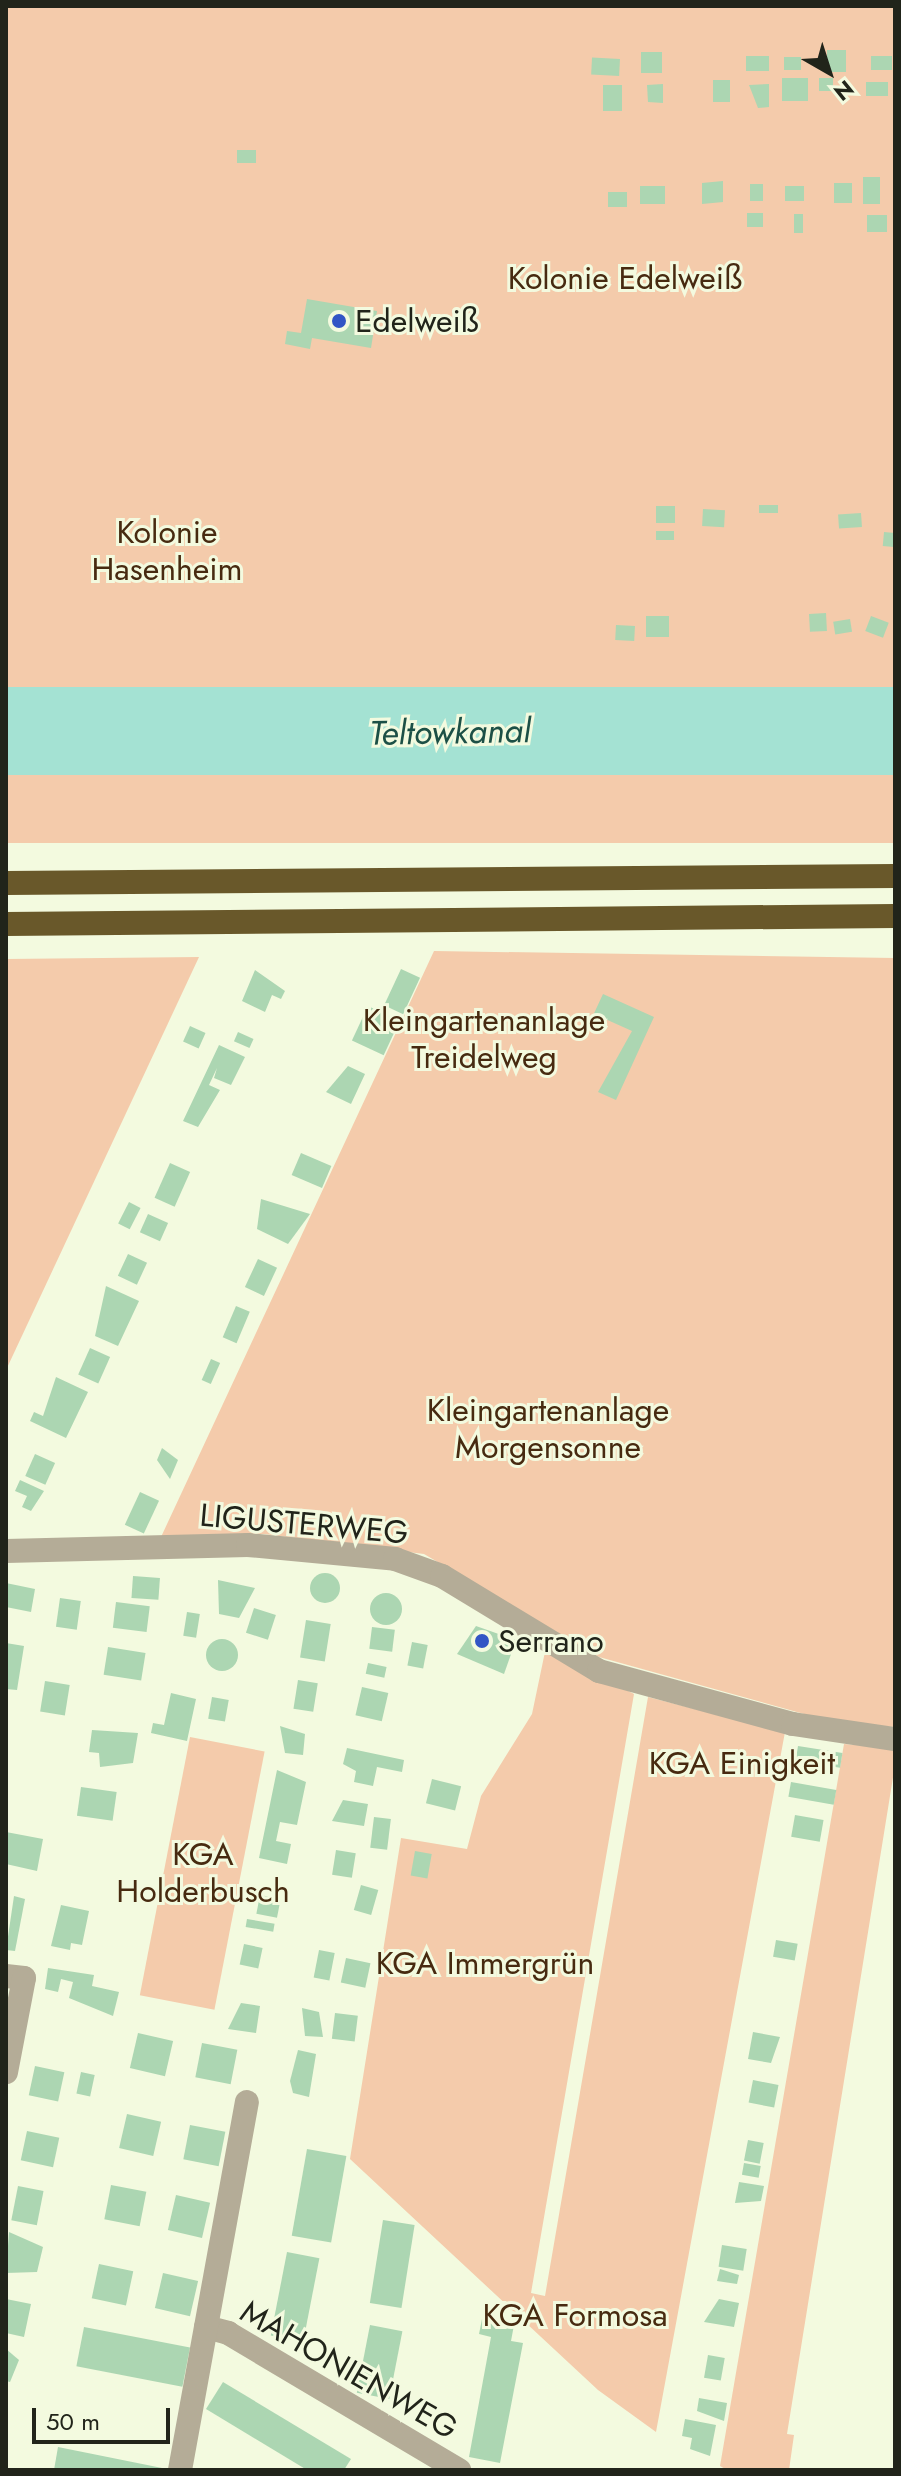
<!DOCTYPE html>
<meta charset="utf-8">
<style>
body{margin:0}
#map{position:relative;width:901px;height:2476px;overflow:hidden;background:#f3fadf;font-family:Jost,sans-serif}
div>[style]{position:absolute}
.green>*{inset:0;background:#f4cbab;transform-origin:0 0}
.water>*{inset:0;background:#a4e2d3;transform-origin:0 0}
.building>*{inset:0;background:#acd6b2;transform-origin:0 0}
.round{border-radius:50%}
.minor>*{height:24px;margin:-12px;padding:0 12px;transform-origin:12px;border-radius:12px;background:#b4ac97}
.highway>*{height:24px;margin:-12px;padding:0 12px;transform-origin:12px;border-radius:12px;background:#69582a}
.dots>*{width:22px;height:22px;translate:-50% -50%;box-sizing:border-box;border:4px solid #f3fadf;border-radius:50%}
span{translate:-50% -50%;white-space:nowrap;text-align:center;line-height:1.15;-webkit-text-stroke:6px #f3fadf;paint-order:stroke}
.park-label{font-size:32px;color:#472a10}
.poi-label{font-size:32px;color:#21241a}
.left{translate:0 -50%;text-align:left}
.street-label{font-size:32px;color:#21241a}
.water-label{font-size:34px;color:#1c5046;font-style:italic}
.frame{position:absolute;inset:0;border:8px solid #21241a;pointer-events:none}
.north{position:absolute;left:789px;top:32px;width:80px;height:80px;-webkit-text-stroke:6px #f3fadf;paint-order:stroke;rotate:141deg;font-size:22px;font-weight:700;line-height:32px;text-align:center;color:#21241a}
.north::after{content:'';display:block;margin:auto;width:28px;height:36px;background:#21241a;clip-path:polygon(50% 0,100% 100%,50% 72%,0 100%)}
.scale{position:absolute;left:32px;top:2408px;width:138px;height:36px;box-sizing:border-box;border:4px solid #21241a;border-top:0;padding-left:10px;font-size:24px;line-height:28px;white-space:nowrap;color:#21241a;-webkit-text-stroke:6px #f3fadf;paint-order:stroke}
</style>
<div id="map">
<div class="green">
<div style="left:6px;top:6px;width:889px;height:688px"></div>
<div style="left:895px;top:775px;width:68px;height:889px;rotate:90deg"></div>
<div style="clip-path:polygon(434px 951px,895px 958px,895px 1727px,840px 1724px,599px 1657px,424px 1554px,264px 1534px,161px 1537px)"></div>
<div style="clip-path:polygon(199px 957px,6px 1370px,6px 959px)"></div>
<div style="clip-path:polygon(546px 1647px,634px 1694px,531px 2293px,545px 2296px,648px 1697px,785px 1732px,656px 2432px,598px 2390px,350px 2159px,401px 1838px,467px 1849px,481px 1796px,532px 1714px)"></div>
<div style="left:190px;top:1737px;width:76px;height:263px;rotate:11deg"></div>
<div style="clip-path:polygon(844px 1744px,895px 1748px,895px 1765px,787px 2434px,794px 2435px,789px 2470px,727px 2470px,720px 2466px)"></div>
</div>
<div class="water">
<div style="left:895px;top:687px;width:88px;height:889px;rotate:90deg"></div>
</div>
<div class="building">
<div style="left:827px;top:50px;width:19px;height:22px"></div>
<div style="left:662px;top:52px;width:21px;height:21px;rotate:90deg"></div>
<div style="left:746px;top:56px;width:23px;height:15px"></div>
<div style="left:871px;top:56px;width:21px;height:14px"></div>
<div style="left:784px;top:57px;width:17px;height:13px"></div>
<div style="left:620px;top:59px;width:17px;height:28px;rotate:93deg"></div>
<div style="left:808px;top:78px;width:23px;height:26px;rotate:90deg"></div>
<div style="left:833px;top:78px;width:13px;height:14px;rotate:90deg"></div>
<div style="left:713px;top:80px;width:17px;height:22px"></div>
<div style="left:866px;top:82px;width:22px;height:14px"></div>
<div style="clip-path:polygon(663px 84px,663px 103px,648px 102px,647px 85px)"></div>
<div style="clip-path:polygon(769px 84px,769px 107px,758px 108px,749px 85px)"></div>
<div style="left:603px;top:85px;width:19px;height:26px"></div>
<div style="left:237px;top:150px;width:19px;height:13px"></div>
<div style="left:863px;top:177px;width:17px;height:27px"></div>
<div style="clip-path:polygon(723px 181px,723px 202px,702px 204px,702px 183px)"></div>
<div style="left:834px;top:183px;width:18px;height:20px"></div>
<div style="left:750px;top:184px;width:13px;height:17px"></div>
<div style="left:665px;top:186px;width:18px;height:25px;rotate:90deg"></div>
<div style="left:785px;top:186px;width:19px;height:15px"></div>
<div style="left:608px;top:192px;width:19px;height:15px"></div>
<div style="left:763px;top:213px;width:14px;height:16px;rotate:90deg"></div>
<div style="left:794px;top:214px;width:9px;height:19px"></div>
<div style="left:867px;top:215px;width:20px;height:17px"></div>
<div style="clip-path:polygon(307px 299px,377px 311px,371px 348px,312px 338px,310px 349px,285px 344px,287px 331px,301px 333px)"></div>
<div style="left:759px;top:505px;width:19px;height:8px"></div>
<div style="left:656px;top:506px;width:19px;height:17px"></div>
<div style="left:703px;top:509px;width:22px;height:17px;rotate:3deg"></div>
<div style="left:861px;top:513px;width:14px;height:23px;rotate:86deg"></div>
<div style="left:656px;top:531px;width:18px;height:9px"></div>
<div style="left:884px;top:532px;width:11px;height:14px;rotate:5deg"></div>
<div style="left:826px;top:613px;width:18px;height:17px;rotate:87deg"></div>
<div style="left:646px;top:616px;width:23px;height:21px"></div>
<div style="left:871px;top:616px;width:19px;height:16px;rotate:21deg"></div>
<div style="left:850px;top:619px;width:13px;height:17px;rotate:81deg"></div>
<div style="left:616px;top:625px;width:19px;height:15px;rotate:3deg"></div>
<div style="left:401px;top:969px;width:21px;height:40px;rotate:25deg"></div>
<div style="clip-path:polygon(255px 970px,285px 991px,281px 999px,272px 995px,265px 1012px,242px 1001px)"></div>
<div style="clip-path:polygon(603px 994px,654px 1017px,616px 1100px,598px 1092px,632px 1031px,603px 1018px,599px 1026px,590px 1022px)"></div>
<div style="left:368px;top:1006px;width:35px;height:38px;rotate:25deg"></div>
<div style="left:190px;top:1026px;width:17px;height:17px;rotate:24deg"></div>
<div style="left:238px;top:1032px;width:17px;height:10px;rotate:24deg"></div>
<div style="clip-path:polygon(219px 1045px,245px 1057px,231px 1085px,214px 1078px,217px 1068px,209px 1085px,220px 1090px,198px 1127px,183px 1121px)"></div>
<div style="clip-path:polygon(348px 1066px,365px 1074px,351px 1104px,326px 1092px)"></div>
<div style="left:301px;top:1153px;width:33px;height:24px;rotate:23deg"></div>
<div style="left:170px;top:1163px;width:22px;height:38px;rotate:24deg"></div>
<div style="clip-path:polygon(261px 1199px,310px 1214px,288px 1244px,257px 1229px)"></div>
<div style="left:129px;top:1202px;width:13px;height:24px;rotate:27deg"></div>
<div style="left:148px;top:1214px;width:22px;height:20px;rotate:24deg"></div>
<div style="left:128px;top:1254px;width:21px;height:24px;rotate:25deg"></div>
<div style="left:258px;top:1259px;width:21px;height:31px;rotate:25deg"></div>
<div style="clip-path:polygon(106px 1286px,139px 1301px,118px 1346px,95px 1336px)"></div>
<div style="left:236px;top:1306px;width:15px;height:34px;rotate:23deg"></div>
<div style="left:90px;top:1348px;width:22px;height:29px;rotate:24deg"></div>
<div style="left:211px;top:1359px;width:10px;height:23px;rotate:24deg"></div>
<div style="clip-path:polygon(56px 1377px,88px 1392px,66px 1438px,30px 1421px,34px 1412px,43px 1416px)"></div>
<div style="clip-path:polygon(162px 1448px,178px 1460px,170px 1479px,157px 1460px)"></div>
<div style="left:35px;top:1454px;width:22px;height:24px;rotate:24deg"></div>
<div style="clip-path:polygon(20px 1480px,44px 1491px,31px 1511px,22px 1507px,27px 1496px,15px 1491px)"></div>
<div style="left:140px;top:1492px;width:21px;height:36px;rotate:25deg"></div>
<div class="round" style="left:310px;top:1573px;width:30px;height:30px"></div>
<div style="left:133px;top:1576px;width:27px;height:22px;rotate:4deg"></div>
<div style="clip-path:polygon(218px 1580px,255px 1588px,239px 1618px,219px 1614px)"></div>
<div style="clip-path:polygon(6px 1583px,35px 1589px,31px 1612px,6px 1607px)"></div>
<div class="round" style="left:370px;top:1593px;width:32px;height:32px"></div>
<div style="left:60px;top:1598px;width:21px;height:29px;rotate:8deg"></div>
<div style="left:116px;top:1602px;width:34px;height:26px;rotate:7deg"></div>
<div style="left:254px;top:1608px;width:23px;height:26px;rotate:18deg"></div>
<div style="left:187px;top:1612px;width:13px;height:24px;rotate:9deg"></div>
<div style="left:306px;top:1620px;width:25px;height:38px;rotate:9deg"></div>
<div style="clip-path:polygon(476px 1626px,516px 1640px,504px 1674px,457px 1654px)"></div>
<div style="left:372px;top:1627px;width:23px;height:22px;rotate:7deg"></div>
<div class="round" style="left:206px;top:1639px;width:32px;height:32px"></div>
<div style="left:412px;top:1642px;width:16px;height:24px;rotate:11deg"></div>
<div style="clip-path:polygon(6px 1643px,24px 1646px,17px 1690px,6px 1689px)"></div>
<div style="left:108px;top:1647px;width:38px;height:28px;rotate:9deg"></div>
<div style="left:368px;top:1663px;width:19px;height:11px;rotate:12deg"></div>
<div style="left:298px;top:1680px;width:20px;height:29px;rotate:9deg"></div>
<div style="left:45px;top:1681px;width:25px;height:31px;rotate:9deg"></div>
<div style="left:362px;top:1687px;width:27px;height:29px;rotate:13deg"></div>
<div style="clip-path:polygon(171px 1693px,196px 1699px,187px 1741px,151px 1733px,153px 1723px,164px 1725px)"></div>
<div style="left:212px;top:1697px;width:17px;height:22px;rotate:10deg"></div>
<div style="clip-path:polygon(280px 1726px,305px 1734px,303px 1755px,285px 1753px)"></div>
<div style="clip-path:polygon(92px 1730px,138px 1733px,133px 1763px,100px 1767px,99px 1753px,89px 1752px)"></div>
<div style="left:798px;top:1746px;width:45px;height:15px;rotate:9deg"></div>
<div style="clip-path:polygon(347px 1748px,404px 1760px,402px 1772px,377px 1767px,373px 1786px,354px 1782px,356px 1771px,343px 1764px)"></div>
<div style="clip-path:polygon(277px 1770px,306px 1782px,297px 1825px,280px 1822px,276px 1841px,291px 1844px,287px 1864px,259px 1858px)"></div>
<div style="left:432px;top:1779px;width:30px;height:25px;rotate:14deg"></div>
<div style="left:791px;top:1782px;width:46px;height:15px;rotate:10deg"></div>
<div style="left:81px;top:1787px;width:36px;height:29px;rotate:8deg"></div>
<div style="clip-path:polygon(343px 1800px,368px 1804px,364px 1826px,332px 1821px)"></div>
<div style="left:795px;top:1815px;width:29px;height:22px;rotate:10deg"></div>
<div style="left:374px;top:1817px;width:17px;height:31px;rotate:7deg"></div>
<div style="clip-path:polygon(6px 1832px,43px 1839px,37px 1871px,6px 1864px)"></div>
<div style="left:336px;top:1850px;width:20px;height:25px;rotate:9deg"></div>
<div style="left:415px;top:1851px;width:17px;height:25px;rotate:10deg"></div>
<div style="left:361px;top:1885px;width:18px;height:26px;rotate:16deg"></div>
<div style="left:260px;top:1895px;width:21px;height:19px;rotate:11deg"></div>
<div style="clip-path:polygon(14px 1896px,25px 1899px,15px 1951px,6px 1950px)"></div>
<div style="clip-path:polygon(61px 1905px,89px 1911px,82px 1945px,71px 1943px,70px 1950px,51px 1946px)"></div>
<div style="left:247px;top:1919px;width:28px;height:8px;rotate:10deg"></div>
<div style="left:776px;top:1940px;width:22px;height:17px;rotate:10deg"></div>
<div style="left:244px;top:1944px;width:19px;height:21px;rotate:12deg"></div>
<div style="left:319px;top:1950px;width:16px;height:28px;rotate:11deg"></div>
<div style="left:346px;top:1958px;width:25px;height:25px;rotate:12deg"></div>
<div style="clip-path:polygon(48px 1968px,94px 1975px,92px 1986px,119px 1992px,113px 2016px,69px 1998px,73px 1982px,61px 1979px,58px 1992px,45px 1989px)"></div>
<div style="clip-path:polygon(241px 2003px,260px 2006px,256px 2033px,228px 2029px)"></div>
<div style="clip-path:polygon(302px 2008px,319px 2012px,323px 2037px,305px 2036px)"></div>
<div style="left:335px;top:2013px;width:23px;height:26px;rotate:7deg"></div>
<div style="clip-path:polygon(753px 2032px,780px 2037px,771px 2063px,748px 2059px)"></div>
<div style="left:138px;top:2033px;width:36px;height:36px;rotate:13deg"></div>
<div style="left:202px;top:2043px;width:36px;height:35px;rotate:11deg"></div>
<div style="clip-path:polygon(298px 2050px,316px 2054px,309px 2097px,293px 2093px,290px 2081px)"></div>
<div style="left:35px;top:2066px;width:30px;height:30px;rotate:12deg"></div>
<div style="left:81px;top:2072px;width:14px;height:22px;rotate:12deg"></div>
<div style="left:753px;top:2080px;width:26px;height:23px;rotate:11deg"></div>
<div style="left:127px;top:2114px;width:35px;height:35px;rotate:13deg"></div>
<div style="left:190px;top:2125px;width:36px;height:35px;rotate:11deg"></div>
<div style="left:27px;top:2131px;width:33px;height:30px;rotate:12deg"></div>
<div style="left:748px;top:2140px;width:16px;height:21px;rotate:11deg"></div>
<div style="left:307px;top:2149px;width:40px;height:88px;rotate:10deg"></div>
<div style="left:744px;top:2163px;width:17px;height:12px;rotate:10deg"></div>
<div style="clip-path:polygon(739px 2182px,764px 2186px,761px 2201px,735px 2203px)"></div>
<div style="left:111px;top:2185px;width:36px;height:35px;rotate:11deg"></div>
<div style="left:18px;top:2186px;width:26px;height:35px;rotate:11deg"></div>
<div style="left:176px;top:2195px;width:35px;height:36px;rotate:13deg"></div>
<div style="left:383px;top:2220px;width:32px;height:84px;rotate:9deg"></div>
<div style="clip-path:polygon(9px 2232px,43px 2247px,37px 2272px,6px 2273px)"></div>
<div style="left:722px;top:2245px;width:25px;height:22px;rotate:9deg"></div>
<div style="left:287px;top:2252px;width:33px;height:85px;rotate:11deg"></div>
<div style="left:99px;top:2264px;width:35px;height:35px;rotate:12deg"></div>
<div style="clip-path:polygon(720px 2269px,739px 2275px,737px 2284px,717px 2281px)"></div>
<div style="left:163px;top:2273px;width:36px;height:36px;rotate:13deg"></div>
<div style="clip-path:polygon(6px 2299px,31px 2304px,24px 2337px,6px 2333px)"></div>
<div style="clip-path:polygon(719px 2299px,739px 2303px,734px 2327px,704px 2322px)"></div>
<div style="clip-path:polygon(482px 2319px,514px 2325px,511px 2341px,523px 2343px,500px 2463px,469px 2457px,491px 2337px,479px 2334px)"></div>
<div style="left:370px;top:2325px;width:33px;height:69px;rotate:11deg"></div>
<div style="left:84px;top:2327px;width:108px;height:40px;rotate:11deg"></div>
<div style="clip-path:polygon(6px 2349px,19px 2360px,10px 2382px,6px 2381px)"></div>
<div style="left:708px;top:2355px;width:17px;height:23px;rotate:10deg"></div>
<div style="clip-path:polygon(223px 2382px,351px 2459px,344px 2470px,307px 2470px,206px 2409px)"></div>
<div style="clip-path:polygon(699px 2398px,727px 2403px,724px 2421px,697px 2411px)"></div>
<div style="clip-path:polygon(685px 2419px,716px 2425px,710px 2456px,690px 2449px,692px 2438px,682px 2436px)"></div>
<div style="clip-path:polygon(58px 2447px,167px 2469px,166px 2470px,54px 2470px)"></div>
</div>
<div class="minor">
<div style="left:6px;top:1551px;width:242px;rotate:-1.4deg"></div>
<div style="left:248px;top:1545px;width:148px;rotate:5.4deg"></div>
<div style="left:395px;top:1559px;width:50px;rotate:19.9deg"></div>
<div style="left:442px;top:1576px;width:184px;rotate:31.2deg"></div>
<div style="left:599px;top:1671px;width:201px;rotate:15.3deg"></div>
<div style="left:793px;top:1724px;width:103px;rotate:8.4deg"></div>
<div style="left:6px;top:1976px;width:18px;rotate:6deg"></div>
<div style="left:24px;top:1978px;width:96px;rotate:100.8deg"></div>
<div style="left:206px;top:2327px;width:23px;rotate:15deg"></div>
<div style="left:228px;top:2333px;width:269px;rotate:30.7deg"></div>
<div style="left:180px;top:2470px;width:374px;rotate:-79.7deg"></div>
</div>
<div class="highway">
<div style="left:6px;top:883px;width:889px;rotate:-0.45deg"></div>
<div style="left:6px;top:924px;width:889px;rotate:-0.52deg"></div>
</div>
<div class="dots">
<div style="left:339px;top:321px;background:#3255c5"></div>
<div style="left:482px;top:1641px;background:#3255c5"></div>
</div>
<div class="park-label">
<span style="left:625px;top:278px">Kolonie Edelweiß</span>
<span style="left:167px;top:551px">Kolonie<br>Hasenheim</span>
<span style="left:484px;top:1039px">Kleingartenanlage<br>Treidelweg</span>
<span style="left:548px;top:1429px">Kleingartenanlage<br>Morgensonne</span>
<span style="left:742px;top:1763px">KGA Einigkeit</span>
<span style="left:203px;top:1873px">KGA<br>Holderbusch</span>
<span style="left:485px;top:1963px">KGA Immergrün</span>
<span style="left:575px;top:2315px">KGA Formosa</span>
</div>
<div class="poi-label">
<span class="left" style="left:355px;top:321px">Edelweiß</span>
<span class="left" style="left:498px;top:1641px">Serrano</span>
</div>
<div class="street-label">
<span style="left:304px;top:1524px;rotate:5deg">LIGUSTERWEG</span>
<span style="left:349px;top:2370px;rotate:30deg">MAHONIENWEG</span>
</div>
<div class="water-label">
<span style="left:450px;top:732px;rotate:-1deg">Teltowkanal</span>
</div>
<div class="frame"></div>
<div class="north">N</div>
<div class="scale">50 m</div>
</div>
